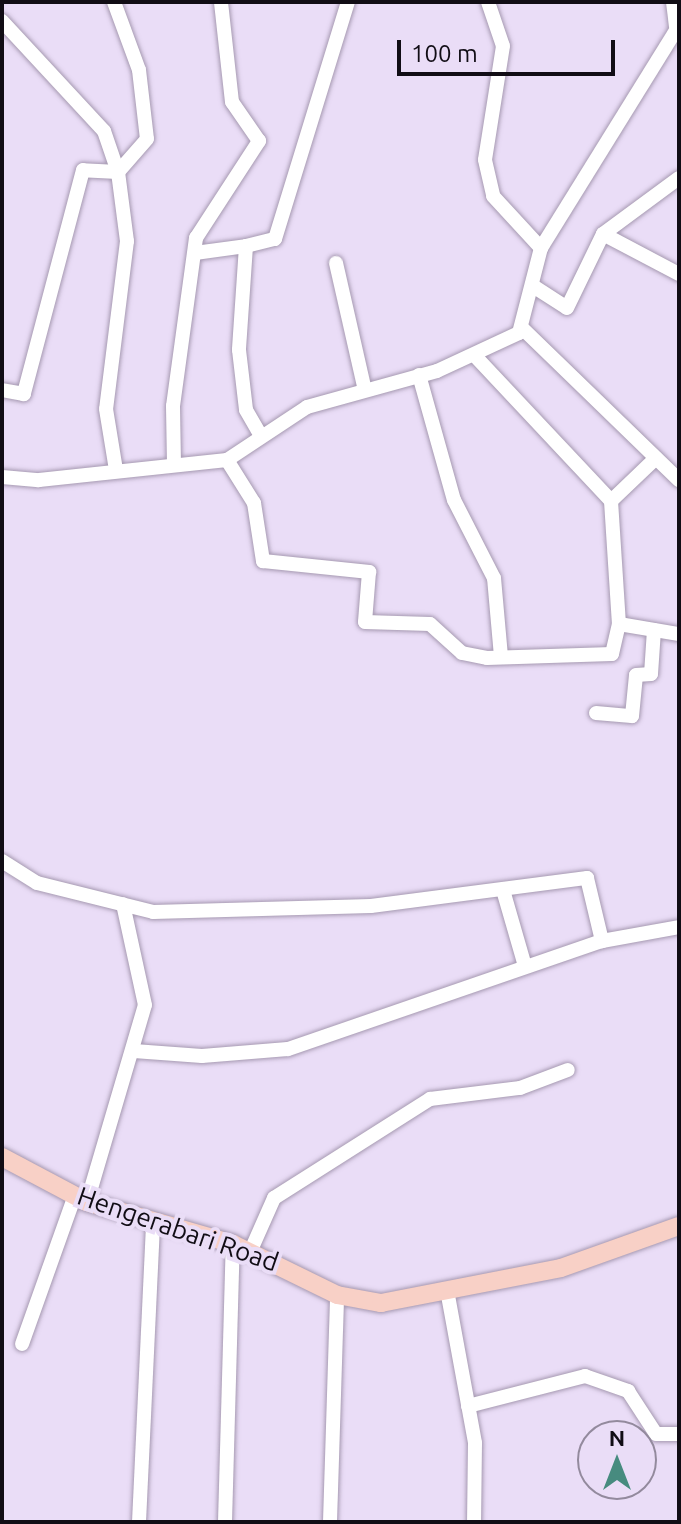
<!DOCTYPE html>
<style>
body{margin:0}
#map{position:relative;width:681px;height:1524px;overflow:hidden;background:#eaddf7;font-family:Ubuntu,sans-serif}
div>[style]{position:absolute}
.roads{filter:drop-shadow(0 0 2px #a699b1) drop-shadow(0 0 2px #a699b1)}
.minor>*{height:14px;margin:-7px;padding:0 7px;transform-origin:7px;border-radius:7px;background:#fff}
.secondary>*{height:18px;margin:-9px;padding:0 9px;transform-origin:9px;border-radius:9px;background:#f8d0c6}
span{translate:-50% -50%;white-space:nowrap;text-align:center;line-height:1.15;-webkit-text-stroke:8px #eaddf7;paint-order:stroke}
.street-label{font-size:26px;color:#110d15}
.frame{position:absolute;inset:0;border:4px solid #110d15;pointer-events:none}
.north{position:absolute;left:577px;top:1420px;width:80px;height:80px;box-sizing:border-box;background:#eaddf7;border:2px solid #938a9d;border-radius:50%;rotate:0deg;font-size:22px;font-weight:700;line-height:32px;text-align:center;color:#110d15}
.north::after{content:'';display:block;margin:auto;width:28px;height:36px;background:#478b7f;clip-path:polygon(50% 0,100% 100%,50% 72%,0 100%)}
.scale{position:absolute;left:397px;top:40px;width:218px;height:36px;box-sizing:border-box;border:4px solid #110d15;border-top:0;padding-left:10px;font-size:24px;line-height:28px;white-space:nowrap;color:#110d15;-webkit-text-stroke:6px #eaddf7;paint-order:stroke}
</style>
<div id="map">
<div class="roads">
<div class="minor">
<div style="left:114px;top:2px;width:72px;rotate:69.8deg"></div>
<div style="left:139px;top:70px;width:69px;rotate:83.4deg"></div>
<div style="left:147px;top:139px;width:44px;rotate:131.3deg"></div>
<div style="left:118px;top:172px;width:70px;rotate:82.6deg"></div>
<div style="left:127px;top:241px;width:169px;rotate:97.1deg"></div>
<div style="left:106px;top:409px;width:62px;rotate:80.7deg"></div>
<div style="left:488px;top:2px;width:46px;rotate:71.2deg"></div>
<div style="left:503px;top:46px;width:115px;rotate:99deg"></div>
<div style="left:485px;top:160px;width:37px;rotate:77deg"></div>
<div style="left:493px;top:196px;width:71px;rotate:47.3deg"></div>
<div style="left:673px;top:2px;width:25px;rotate:83deg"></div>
<div style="left:2px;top:21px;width:150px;rotate:47.2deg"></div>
<div style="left:104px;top:131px;width:43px;rotate:71.1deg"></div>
<div style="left:118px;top:172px;width:35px;rotate:-177deg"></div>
<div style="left:83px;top:170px;width:232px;rotate:104.8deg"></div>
<div style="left:24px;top:394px;width:22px;rotate:-170deg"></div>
<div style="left:603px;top:234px;width:86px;rotate:27.8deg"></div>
<div style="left:246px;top:246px;width:30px;rotate:-14deg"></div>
<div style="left:275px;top:239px;width:248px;rotate:-72.9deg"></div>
<div style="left:195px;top:253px;width:51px;rotate:-7.8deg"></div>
<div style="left:246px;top:246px;width:104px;rotate:93.9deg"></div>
<div style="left:239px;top:350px;width:60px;rotate:83.3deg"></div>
<div style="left:246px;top:410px;width:30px;rotate:60deg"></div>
<div style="left:336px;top:263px;width:126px;rotate:77.2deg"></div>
<div style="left:533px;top:286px;width:40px;rotate:32.9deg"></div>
<div style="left:567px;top:308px;width:82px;rotate:-64.1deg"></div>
<div style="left:603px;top:234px;width:94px;rotate:-36.4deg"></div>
<div style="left:521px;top:327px;width:220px;rotate:44.1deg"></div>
<div style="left:476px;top:357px;width:197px;rotate:46.8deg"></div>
<div style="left:611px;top:501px;width:123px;rotate:86.3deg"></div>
<div style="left:619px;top:624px;width:61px;rotate:9.5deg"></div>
<div style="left:419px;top:375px;width:130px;rotate:74.4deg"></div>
<div style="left:454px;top:500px;width:88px;rotate:62.9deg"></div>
<div style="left:494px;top:578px;width:78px;rotate:84.9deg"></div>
<div style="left:227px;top:460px;width:51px;rotate:57.9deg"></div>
<div style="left:254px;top:503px;width:59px;rotate:81.2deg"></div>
<div style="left:263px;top:561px;width:107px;rotate:5.9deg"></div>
<div style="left:369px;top:572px;width:50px;rotate:94.6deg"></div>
<div style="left:365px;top:622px;width:65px;rotate:1.8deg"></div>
<div style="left:430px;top:624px;width:43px;rotate:42.2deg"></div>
<div style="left:462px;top:653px;width:25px;rotate:11deg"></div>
<div style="left:487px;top:658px;width:125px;rotate:-1.8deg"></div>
<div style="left:612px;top:654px;width:31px;rotate:-77deg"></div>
<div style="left:174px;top:464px;width:58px;rotate:-91deg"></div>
<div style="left:173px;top:406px;width:170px;rotate:-82.2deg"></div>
<div style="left:196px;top:238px;width:116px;rotate:-57deg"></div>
<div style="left:259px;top:141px;width:47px;rotate:-124.7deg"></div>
<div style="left:232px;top:102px;width:101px;rotate:-96.3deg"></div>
<div style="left:2px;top:477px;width:37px;rotate:5deg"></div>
<div style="left:39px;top:480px;width:189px;rotate:-6.1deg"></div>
<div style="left:227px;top:460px;width:96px;rotate:-33.5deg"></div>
<div style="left:307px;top:407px;width:135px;rotate:-15.5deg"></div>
<div style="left:437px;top:371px;width:90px;rotate:-24.9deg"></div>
<div style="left:519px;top:333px;width:88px;rotate:-75.5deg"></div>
<div style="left:541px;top:248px;width:262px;rotate:-58.2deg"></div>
<div style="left:611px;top:501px;width:62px;rotate:-43.7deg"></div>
<div style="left:596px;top:713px;width:36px;rotate:5deg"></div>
<div style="left:632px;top:716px;width:41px;rotate:-84.4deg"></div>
<div style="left:636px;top:675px;width:15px;rotate:-4deg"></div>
<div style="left:651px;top:674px;width:44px;rotate:-86.1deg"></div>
<div style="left:2px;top:861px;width:41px;rotate:32.2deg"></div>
<div style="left:37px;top:883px;width:120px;rotate:14deg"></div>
<div style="left:153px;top:912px;width:218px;rotate:-1.6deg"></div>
<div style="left:371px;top:906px;width:218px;rotate:-7.4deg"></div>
<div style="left:587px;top:878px;width:65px;rotate:76.6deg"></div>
<div style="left:503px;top:890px;width:79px;rotate:73.9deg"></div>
<div style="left:134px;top:1051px;width:68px;rotate:4.2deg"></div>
<div style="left:202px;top:1056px;width:86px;rotate:-4.7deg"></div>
<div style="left:288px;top:1049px;width:332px;rotate:-19deg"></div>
<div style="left:602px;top:941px;width:78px;rotate:-10.3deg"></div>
<div style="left:87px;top:1202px;width:205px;rotate:-73.6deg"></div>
<div style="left:145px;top:1005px;width:103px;rotate:-102.3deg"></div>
<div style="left:251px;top:1250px;width:57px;rotate:-66.1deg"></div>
<div style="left:274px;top:1198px;width:185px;rotate:-32.4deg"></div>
<div style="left:430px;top:1099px;width:91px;rotate:-7deg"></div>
<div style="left:520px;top:1088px;width:51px;rotate:-20.6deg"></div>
<div style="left:447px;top:1290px;width:156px;rotate:79.6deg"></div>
<div style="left:475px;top:1443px;width:79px;rotate:90.7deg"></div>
<div style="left:22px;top:1344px;width:158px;rotate:-70.4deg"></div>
<div style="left:468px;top:1406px;width:121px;rotate:-14.4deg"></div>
<div style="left:585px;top:1376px;width:46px;rotate:19.2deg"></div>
<div style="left:628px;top:1391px;width:51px;rotate:56.9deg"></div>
<div style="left:656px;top:1434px;width:23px"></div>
<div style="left:139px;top:1522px;width:300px;rotate:-87.3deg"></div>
<div style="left:225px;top:1522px;width:278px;rotate:-88.4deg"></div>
<div style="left:330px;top:1522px;width:227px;rotate:-88.2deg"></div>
</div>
<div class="secondary">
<div style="left:2px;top:1157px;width:96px;rotate:27.9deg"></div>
<div style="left:87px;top:1202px;width:152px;rotate:16deg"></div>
<div style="left:233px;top:1244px;width:116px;rotate:26.1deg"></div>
<div style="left:337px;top:1295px;width:45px;rotate:10.3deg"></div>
<div style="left:381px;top:1303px;width:183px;rotate:-11deg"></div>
<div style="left:561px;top:1268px;width:125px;rotate:-19.6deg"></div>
</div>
</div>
<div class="street-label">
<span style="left:178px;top:1229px;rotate:19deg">Hengerabari Road</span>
</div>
<div class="frame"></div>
<div class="north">N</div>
<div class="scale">100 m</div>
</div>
